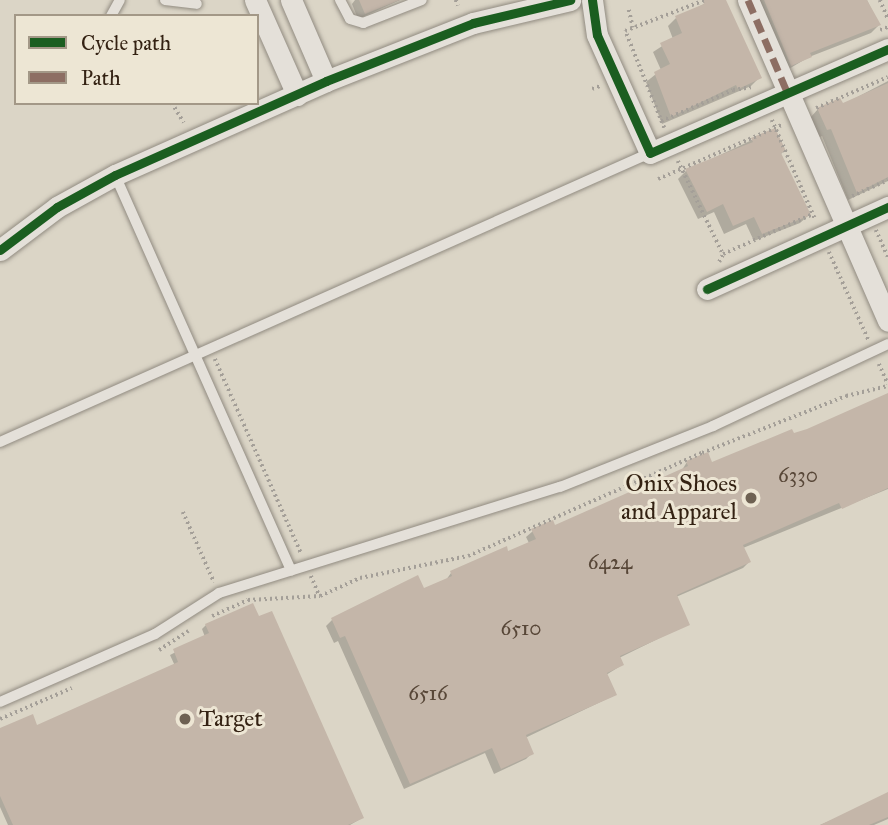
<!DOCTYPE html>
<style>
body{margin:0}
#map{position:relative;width:888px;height:825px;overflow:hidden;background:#dbd5c6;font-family:"IM FELL Great Primer",serif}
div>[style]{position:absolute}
.shadow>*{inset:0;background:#0003}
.building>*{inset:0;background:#c4b6a9}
.path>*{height:3.5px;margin-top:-1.75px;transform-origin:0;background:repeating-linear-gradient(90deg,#a49f98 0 2px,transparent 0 5.5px)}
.roads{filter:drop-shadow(0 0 2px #918b81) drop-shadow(0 0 2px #918b81)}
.lane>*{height:10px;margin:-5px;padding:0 5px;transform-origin:5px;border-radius:5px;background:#e4e0d9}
.street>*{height:21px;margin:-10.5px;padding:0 10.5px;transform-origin:10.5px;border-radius:10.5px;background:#e4e0d9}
.quiet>*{height:7px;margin-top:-3.5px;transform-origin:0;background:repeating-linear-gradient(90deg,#8d6e63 0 14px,transparent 0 21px)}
.cycleway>*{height:9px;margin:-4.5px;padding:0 4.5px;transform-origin:4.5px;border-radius:4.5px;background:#1b5e20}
.dots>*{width:19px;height:19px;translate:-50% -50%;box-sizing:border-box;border:4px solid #ede6d4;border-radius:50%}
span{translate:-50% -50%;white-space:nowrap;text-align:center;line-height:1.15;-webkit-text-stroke:6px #ede6d4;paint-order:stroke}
.number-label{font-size:21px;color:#584738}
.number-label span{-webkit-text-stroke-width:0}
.poi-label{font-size:24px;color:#342213}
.right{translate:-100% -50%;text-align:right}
.left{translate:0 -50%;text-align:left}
.legend{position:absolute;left:14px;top:14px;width:245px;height:91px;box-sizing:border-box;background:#ede6d4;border:2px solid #a39887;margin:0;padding:9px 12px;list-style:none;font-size:21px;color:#342213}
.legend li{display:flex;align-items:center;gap:14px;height:35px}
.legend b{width:35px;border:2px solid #a39887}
</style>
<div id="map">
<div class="shadow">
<div style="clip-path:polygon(355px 0,400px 0,358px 19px,352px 4px)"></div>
<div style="clip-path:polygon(712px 0,724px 0,759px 78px,751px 86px,662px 124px,646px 82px,661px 70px,653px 52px,673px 39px,668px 26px,676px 18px)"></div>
<div style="clip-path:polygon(750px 0,867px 0,879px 25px,871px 33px,809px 57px,782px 73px)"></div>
<div style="clip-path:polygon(888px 81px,888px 181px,848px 200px,822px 136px,818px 138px,810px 118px,818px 109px,842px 105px)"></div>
<div style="clip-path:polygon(752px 140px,784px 151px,780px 155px,809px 215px,800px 223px,754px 241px,746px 224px,724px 234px,714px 212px,698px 219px,678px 179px,686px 171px)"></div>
<div style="clip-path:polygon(888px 395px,888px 489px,743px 548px,749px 562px,743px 568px,676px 597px,688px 624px,619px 658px,622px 665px,606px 675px,615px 695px,525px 738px,532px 753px,526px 759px,494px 774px,485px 753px,404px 789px,338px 641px,334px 643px,326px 626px,332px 620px,423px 590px,446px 580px,451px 573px,508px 553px,529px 543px,526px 537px,533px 531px,554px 527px,682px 470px,687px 462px,711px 465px,807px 431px)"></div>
<div style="clip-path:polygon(206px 625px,362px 818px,350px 825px,8px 825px,0 807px,0 730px,37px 727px,175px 666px,170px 655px,205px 637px,202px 629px)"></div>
<div style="clip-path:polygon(888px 796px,888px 819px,874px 825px,820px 825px)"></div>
</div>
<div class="building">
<div style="clip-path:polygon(359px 0,400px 0,365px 14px)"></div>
<div style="clip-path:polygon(702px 0,726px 0,762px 78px,738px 89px,736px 85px,671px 117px,654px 72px,670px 64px,660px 43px,682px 33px,675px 16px,704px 4px)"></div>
<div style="clip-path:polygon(764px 0,867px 0,881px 25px,810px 53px,812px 57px,791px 66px)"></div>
<div style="clip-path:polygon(888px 83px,888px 177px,857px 193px,831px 129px,827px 130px,817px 108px,840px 98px,843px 103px)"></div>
<div style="clip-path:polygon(775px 128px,786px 151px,781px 153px,811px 215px,762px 234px,754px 217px,733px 226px,723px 204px,707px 212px,685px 169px,753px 142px,751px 138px)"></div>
<div style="clip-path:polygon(888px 393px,888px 488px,842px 509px,839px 503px,743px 545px,751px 562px,677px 595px,690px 625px,620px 656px,624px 665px,607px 673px,617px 695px,526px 735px,534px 754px,501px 769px,492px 748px,410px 784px,345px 636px,340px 638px,331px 618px,418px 575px,424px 588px,452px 576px,450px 571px,507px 546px,508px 551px,536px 539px,531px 529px,553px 520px,555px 525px,688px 466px,686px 461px,708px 452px,712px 462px,792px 429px,794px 433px,807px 429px)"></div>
<div style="clip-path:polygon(253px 603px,259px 616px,272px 611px,364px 818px,348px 825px,13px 825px,0 796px,0 728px,33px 714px,37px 725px,178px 662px,173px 649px,209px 633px,205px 624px)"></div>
<div style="clip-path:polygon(888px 792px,888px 817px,869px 825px,820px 825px)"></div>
</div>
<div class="path">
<div style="left:456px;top:0;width:6px;rotate:72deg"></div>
<div style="left:880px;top:0;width:21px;rotate:67deg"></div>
<div style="left:629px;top:10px;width:18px;rotate:77deg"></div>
<div style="left:880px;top:30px;width:9px;rotate:-21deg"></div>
<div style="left:592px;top:89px;width:9px;rotate:-21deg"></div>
<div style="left:172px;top:103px;width:23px;rotate:59deg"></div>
<div style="left:816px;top:108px;width:78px;rotate:-23.3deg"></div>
<div style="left:772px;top:120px;width:108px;rotate:66.5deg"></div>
<div style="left:661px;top:121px;width:78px;rotate:-23.3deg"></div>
<div style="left:733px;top:90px;width:18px;rotate:-9deg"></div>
<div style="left:664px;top:128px;width:105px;rotate:-111.9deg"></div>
<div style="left:625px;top:31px;width:86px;rotate:-21.2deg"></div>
<div style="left:678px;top:161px;width:103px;rotate:64.2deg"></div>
<div style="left:658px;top:179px;width:137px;rotate:-23.6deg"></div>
<div style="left:852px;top:196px;width:39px;rotate:-24deg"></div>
<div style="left:876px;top:230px;width:30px;rotate:66deg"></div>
<div style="left:829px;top:252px;width:98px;rotate:65.8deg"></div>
<div style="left:719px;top:262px;width:9px;rotate:-63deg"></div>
<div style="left:723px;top:254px;width:98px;rotate:-24deg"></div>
<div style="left:215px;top:359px;width:212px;rotate:66.1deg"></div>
<div style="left:879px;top:364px;width:22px;rotate:66deg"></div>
<div style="left:183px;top:512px;width:77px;rotate:66.1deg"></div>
<div style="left:311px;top:576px;width:21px;rotate:67deg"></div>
<div style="left:212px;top:616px;width:39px;rotate:-24deg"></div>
<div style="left:248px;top:600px;width:72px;rotate:-3.2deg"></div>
<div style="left:320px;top:596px;width:44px;rotate:-24.2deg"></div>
<div style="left:360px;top:578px;width:110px;rotate:-11.5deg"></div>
<div style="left:468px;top:556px;width:256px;rotate:-23.8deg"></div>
<div style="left:702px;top:453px;width:155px;rotate:-21.6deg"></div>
<div style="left:846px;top:396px;width:43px;rotate:-13.4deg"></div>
<div style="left:159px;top:650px;width:35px;rotate:-33deg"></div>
<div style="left:0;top:719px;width:78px;rotate:-23.3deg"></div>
</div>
<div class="roads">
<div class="lane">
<div style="left:165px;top:0;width:32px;rotate:7deg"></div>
<div style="left:340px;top:0;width:21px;rotate:62deg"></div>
<div style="left:350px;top:19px;width:14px;rotate:17deg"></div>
<div style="left:363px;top:23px;width:63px;rotate:-21.3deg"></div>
<div style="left:111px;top:16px;width:18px;rotate:-61deg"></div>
<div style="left:115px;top:175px;width:433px;rotate:66deg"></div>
<div style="left:0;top:442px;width:711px;rotate:-23.97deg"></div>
<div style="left:0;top:702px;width:169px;rotate:-23.7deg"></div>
<div style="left:155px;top:634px;width:76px;rotate:-32.6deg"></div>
<div style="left:219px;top:593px;width:357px;rotate:-17.3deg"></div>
<div style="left:560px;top:487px;width:165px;rotate:-21.7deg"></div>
<div style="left:713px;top:426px;width:193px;rotate:-25.1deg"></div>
</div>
<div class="street">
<div style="left:255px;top:0;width:104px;rotate:66.1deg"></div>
<div style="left:291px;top:0;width:88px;rotate:66.6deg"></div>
<div style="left:592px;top:0;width:35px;rotate:82deg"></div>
<div style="left:597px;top:35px;width:129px;rotate:65.8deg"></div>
<div style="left:650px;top:153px;width:260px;rotate:-23.6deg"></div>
<div style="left:748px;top:0;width:350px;rotate:66.4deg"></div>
<div style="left:0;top:250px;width:71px;rotate:-37deg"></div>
<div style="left:57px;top:207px;width:66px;rotate:-28.9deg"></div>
<div style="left:115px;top:175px;width:231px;rotate:-24deg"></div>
<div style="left:326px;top:81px;width:158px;rotate:-21.5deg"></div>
<div style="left:473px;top:23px;width:100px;rotate:-13.3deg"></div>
<div style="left:707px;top:289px;width:199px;rotate:-24.4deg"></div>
</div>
</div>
<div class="quiet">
<div style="left:748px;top:0;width:102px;rotate:66.9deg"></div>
</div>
<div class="cycleway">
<div style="left:592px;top:0;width:35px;rotate:82deg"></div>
<div style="left:597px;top:35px;width:129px;rotate:65.8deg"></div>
<div style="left:650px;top:153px;width:260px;rotate:-23.6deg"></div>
<div style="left:0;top:250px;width:71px;rotate:-37deg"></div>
<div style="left:57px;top:207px;width:66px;rotate:-28.9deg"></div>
<div style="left:115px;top:175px;width:231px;rotate:-24deg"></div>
<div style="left:326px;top:81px;width:158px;rotate:-21.5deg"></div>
<div style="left:473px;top:23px;width:100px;rotate:-13.3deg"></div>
<div style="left:707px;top:289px;width:199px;rotate:-24.4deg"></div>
</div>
<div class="dots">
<div style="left:751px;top:498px;background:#6e6152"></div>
<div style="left:185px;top:719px;background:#6e6152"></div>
</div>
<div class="number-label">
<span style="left:798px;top:475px">6330</span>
<span style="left:610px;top:562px">6424</span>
<span style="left:521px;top:628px">6510</span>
<span style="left:428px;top:693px">6516</span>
</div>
<div class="poi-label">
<span class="right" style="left:737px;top:498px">Onix Shoes<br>and Apparel</span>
<span class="left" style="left:199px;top:719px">Target</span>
</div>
<ul class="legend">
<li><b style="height:9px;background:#1b5e20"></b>Cycle path</li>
<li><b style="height:9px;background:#8d6e63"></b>Path</li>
</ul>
</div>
